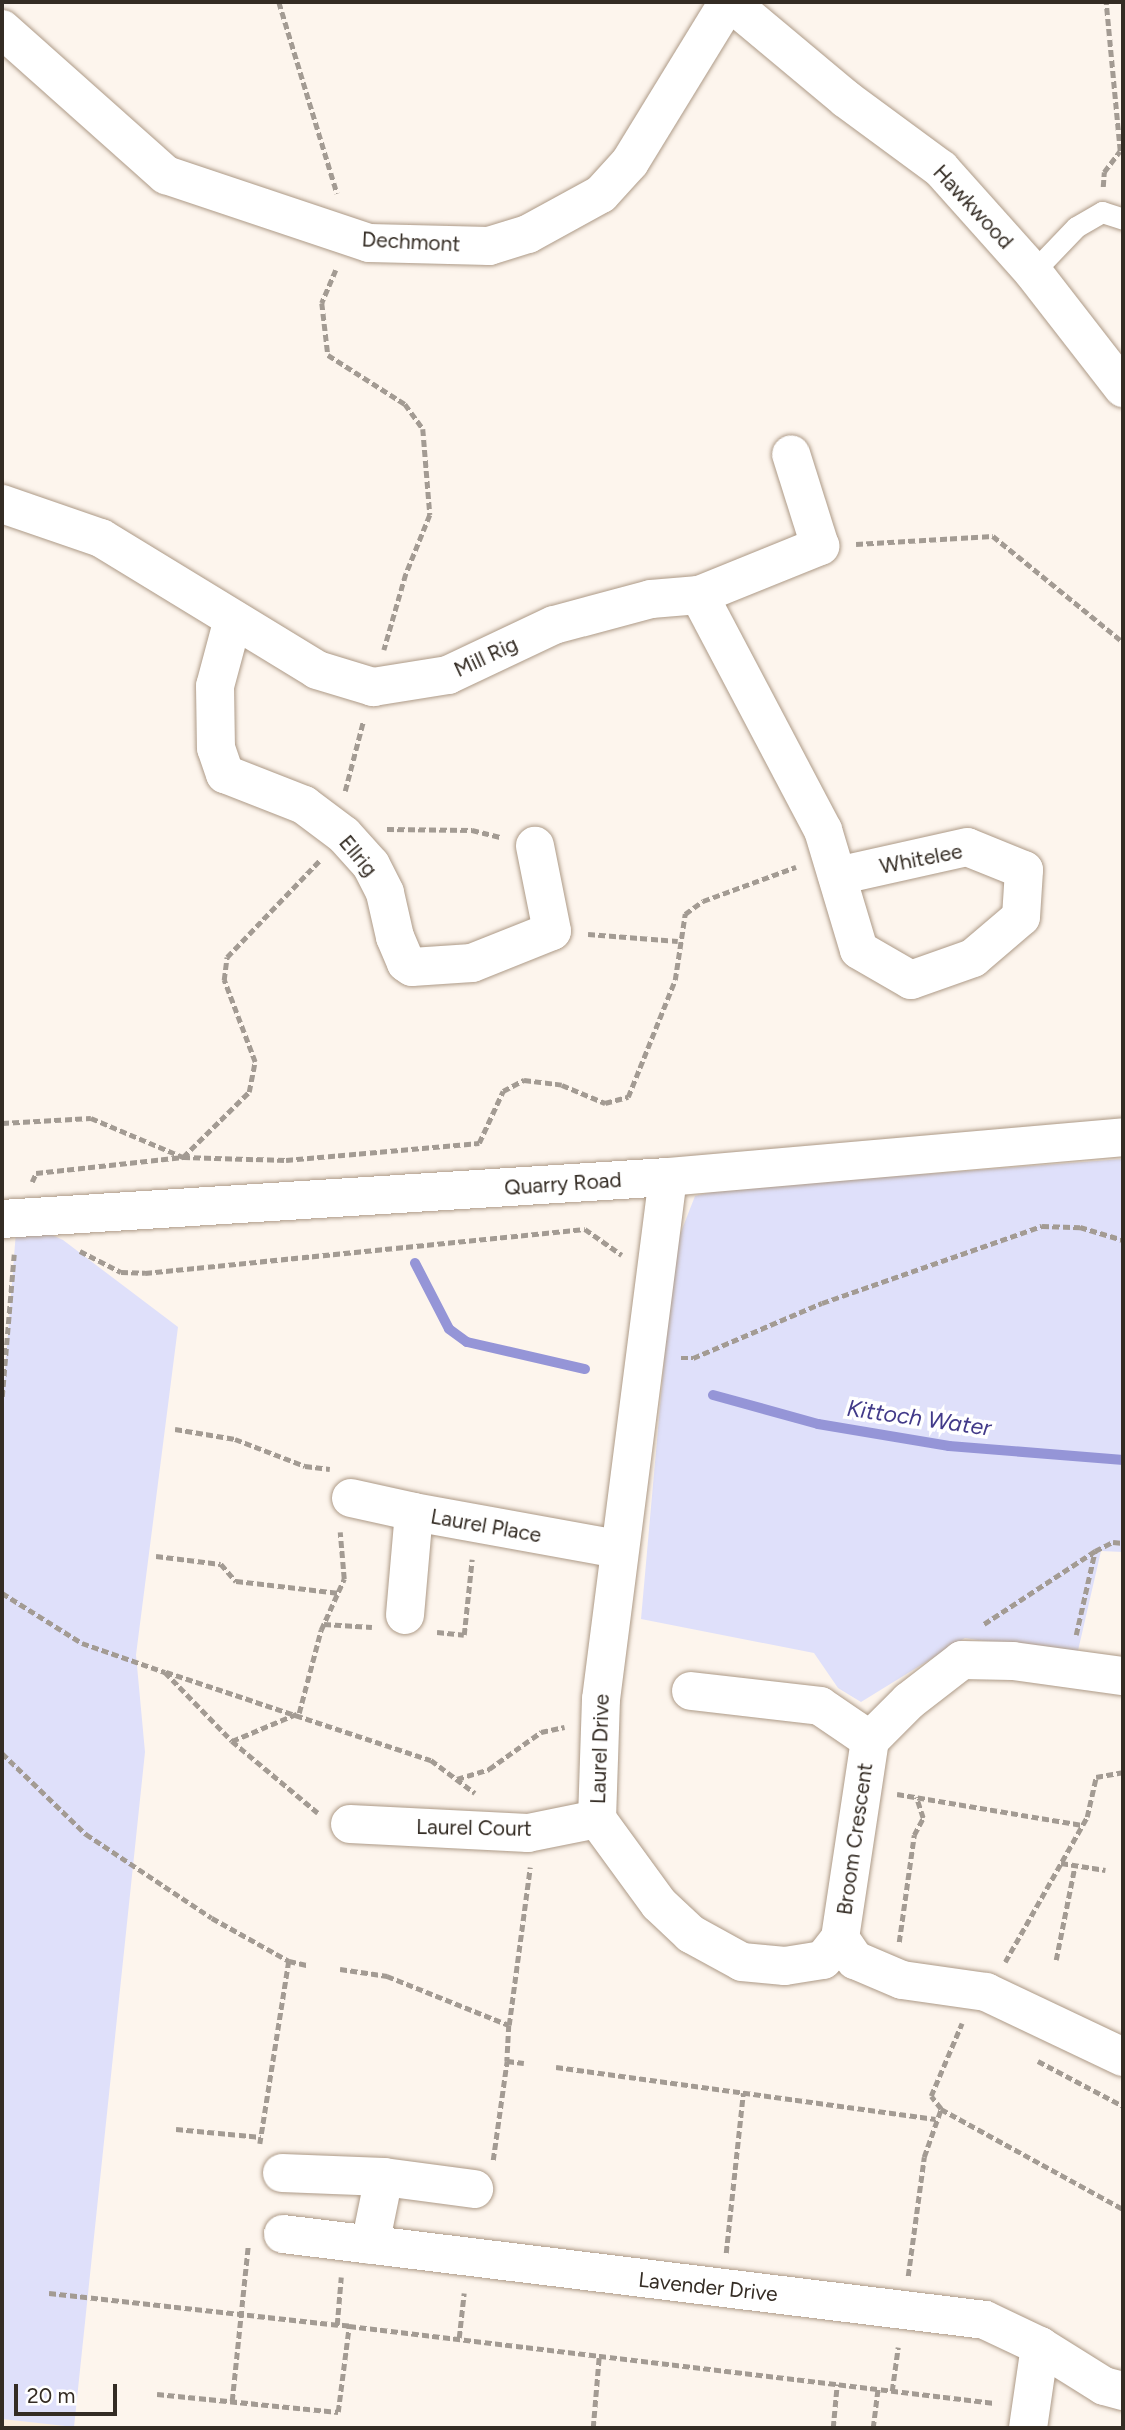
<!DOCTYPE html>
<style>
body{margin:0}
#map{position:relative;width:1125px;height:2430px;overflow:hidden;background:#fdf5ed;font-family:Figtree,sans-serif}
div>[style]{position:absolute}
.built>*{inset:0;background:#fbecdc}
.green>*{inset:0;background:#dfe0fa}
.stream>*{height:10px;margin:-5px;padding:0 5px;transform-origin:5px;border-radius:5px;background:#9595d7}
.path>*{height:4.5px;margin-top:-2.25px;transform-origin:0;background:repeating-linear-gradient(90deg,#a39b93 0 7px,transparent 0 10.5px)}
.roads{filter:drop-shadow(0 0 2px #ad9a87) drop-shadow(0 0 2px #ad9a87)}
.service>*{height:21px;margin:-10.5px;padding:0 10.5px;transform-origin:10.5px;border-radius:10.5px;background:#fff}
.minor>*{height:38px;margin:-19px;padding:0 19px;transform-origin:19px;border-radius:19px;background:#fff}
.tertiary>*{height:38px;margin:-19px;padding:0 19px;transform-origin:19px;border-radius:19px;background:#fff}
span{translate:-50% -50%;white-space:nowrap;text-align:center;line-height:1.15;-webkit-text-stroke:7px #fff;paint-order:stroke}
.street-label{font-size:21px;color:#342c24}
.water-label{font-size:23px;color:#423a89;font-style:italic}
.frame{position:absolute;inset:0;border:4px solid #342c24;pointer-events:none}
.scale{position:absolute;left:14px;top:2384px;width:103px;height:32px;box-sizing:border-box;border:4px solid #342c24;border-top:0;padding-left:9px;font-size:21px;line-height:24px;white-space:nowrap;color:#342c24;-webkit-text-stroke:5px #fff;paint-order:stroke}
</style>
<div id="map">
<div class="built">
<div style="clip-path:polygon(2px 2419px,89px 2428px,2px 2428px)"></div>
</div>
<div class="green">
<div style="clip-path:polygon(1123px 1159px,1123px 1552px,1101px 1551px,1077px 1655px,965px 1638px,861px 1702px,838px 1688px,814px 1653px,641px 1619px,674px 1250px,695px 1196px,725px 1189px)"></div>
<div style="clip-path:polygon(17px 1219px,63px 1240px,178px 1327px,136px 1655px,145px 1752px,74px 2427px,2px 2419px,2px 1409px)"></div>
</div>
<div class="stream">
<div style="left:415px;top:1263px;width:74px;rotate:62.7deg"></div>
<div style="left:449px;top:1329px;width:22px;rotate:36deg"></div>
<div style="left:467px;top:1342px;width:121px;rotate:12.9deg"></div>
<div style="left:713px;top:1395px;width:109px;rotate:15.4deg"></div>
<div style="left:818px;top:1424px;width:133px;rotate:9.5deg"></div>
<div style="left:949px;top:1446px;width:175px;rotate:4.6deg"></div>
</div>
<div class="path">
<div style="left:279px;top:2px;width:200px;rotate:73.1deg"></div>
<div style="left:1103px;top:187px;width:15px;rotate:-86deg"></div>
<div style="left:1104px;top:172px;width:26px;rotate:-53deg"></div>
<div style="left:1120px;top:151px;width:150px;rotate:-95.4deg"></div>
<div style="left:336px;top:270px;width:36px;rotate:113deg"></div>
<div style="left:322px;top:303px;width:52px;rotate:83.4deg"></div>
<div style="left:328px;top:355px;width:91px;rotate:32.5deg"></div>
<div style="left:405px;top:404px;width:31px;rotate:54deg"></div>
<div style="left:423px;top:429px;width:86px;rotate:85.3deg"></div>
<div style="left:430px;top:515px;width:64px;rotate:112.1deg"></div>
<div style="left:406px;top:574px;width:79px;rotate:106.1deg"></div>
<div style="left:856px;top:544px;width:137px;rotate:-3.3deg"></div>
<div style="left:993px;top:536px;width:168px;rotate:39.2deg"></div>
<div style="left:345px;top:791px;width:71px;rotate:-75.4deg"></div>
<div style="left:387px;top:829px;width:85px;rotate:0.7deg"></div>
<div style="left:472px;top:830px;width:29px;rotate:14deg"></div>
<div style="left:588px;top:934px;width:90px;rotate:4.4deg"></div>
<div style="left:2px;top:1123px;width:89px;rotate:-3.2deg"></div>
<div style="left:91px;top:1118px;width:100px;rotate:23deg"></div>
<div style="left:183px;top:1157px;width:103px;rotate:1.7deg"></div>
<div style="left:286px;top:1160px;width:194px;rotate:-5deg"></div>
<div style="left:479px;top:1143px;width:57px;rotate:-65.2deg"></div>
<div style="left:503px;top:1091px;width:24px;rotate:-28deg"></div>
<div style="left:524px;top:1080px;width:38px;rotate:7deg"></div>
<div style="left:562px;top:1085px;width:47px;rotate:22.7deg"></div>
<div style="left:605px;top:1103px;width:24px;rotate:-15deg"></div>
<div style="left:628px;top:1097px;width:126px;rotate:-68.1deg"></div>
<div style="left:675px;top:980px;width:67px;rotate:-81.4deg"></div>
<div style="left:685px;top:914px;width:22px;rotate:-36deg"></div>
<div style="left:703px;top:901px;width:99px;rotate:-20.1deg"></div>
<div style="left:32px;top:1182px;width:10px;rotate:-66deg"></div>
<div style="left:36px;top:1173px;width:148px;rotate:-6.2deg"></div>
<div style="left:183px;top:1157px;width:93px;rotate:-44.6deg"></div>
<div style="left:249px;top:1092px;width:31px;rotate:-79deg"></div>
<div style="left:255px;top:1062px;width:88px;rotate:-110.7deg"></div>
<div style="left:224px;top:980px;width:23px;rotate:-83deg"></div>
<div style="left:227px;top:957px;width:134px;rotate:-46.2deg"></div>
<div style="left:80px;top:1251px;width:46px;rotate:27.1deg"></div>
<div style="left:121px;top:1272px;width:24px;rotate:2deg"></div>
<div style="left:145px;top:1273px;width:442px;rotate:-5.7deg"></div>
<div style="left:585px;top:1229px;width:45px;rotate:35.1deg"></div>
<div style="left:681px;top:1358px;width:12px"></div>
<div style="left:693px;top:1358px;width:140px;rotate:-23.1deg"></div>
<div style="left:822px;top:1303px;width:233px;rotate:-19.3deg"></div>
<div style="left:1042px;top:1226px;width:38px;rotate:2deg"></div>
<div style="left:1080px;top:1227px;width:45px;rotate:16.8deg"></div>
<div style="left:2px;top:1397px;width:143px;rotate:-85.2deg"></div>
<div style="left:175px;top:1429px;width:61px;rotate:9.5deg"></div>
<div style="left:235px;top:1439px;width:75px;rotate:21.1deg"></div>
<div style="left:305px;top:1466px;width:25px;rotate:7deg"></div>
<div style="left:156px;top:1556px;width:65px;rotate:7deg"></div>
<div style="left:221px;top:1564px;width:23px;rotate:49deg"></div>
<div style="left:236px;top:1581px;width:104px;rotate:6.6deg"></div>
<div style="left:2px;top:1593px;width:94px;rotate:32deg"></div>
<div style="left:82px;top:1643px;width:88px;rotate:19.3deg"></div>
<div style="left:165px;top:1672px;width:96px;rotate:45.8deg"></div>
<div style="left:232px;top:1741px;width:112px;rotate:39.9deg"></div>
<div style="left:324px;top:1624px;width:48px;rotate:3.6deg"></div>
<div style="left:984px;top:1624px;width:133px;rotate:-33.3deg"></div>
<div style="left:1095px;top:1551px;width:20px;rotate:-27deg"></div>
<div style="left:1113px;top:1542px;width:10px;rotate:6deg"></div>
<div style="left:437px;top:1632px;width:27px;rotate:6deg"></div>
<div style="left:464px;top:1635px;width:76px;rotate:-84deg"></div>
<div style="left:1076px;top:1635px;width:86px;rotate:-77.3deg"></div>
<div style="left:166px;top:1672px;width:279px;rotate:18.4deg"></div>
<div style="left:431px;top:1760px;width:55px;rotate:36.9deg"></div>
<div style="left:232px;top:1741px;width:73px;rotate:-22.7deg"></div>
<div style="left:299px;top:1713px;width:86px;rotate:-75.2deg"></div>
<div style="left:321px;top:1630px;width:56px;rotate:-65.7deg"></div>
<div style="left:344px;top:1579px;width:47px;rotate:-94.9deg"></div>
<div style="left:2px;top:1753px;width:117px;rotate:44deg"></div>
<div style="left:86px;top:1834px;width:151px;rotate:33.7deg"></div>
<div style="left:212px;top:1918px;width:88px;rotate:29.2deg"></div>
<div style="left:289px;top:1961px;width:185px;rotate:99deg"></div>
<div style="left:457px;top:1779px;width:34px;rotate:-17deg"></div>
<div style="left:489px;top:1769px;width:64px;rotate:-35.4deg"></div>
<div style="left:541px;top:1732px;width:24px;rotate:-12deg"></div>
<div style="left:897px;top:1794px;width:188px;rotate:9.5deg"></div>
<div style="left:1061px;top:1863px;width:45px;rotate:9deg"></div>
<div style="left:899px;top:1942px;width:108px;rotate:-82deg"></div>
<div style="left:914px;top:1835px;width:19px;rotate:-62deg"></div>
<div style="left:923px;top:1818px;width:22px;rotate:-108deg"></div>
<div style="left:1056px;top:1960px;width:97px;rotate:-78.7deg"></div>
<div style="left:289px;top:1961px;width:18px;rotate:13deg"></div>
<div style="left:1005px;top:1962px;width:167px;rotate:-60.5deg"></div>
<div style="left:1087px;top:1817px;width:41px;rotate:-77.3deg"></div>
<div style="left:1096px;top:1777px;width:27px;rotate:-10deg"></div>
<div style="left:340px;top:1969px;width:48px;rotate:8.5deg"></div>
<div style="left:387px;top:1976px;width:131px;rotate:21.9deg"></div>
<div style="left:509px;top:2025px;width:36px;rotate:93deg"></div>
<div style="left:507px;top:2061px;width:17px;rotate:7deg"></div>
<div style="left:509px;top:2025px;width:159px;rotate:-82.4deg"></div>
<div style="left:1038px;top:2061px;width:96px;rotate:27.9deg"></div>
<div style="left:556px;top:2067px;width:383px;rotate:7.8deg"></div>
<div style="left:941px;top:2109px;width:208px;rotate:28.8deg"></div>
<div style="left:176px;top:2129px;width:85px;rotate:5.4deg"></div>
<div style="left:493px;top:2160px;width:100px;rotate:-82deg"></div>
<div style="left:726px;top:2253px;width:161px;rotate:-83.9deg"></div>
<div style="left:908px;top:2276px;width:120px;rotate:-82.3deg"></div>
<div style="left:924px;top:2157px;width:51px;rotate:-70.5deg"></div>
<div style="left:941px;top:2109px;width:16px;rotate:-128deg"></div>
<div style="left:931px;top:2096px;width:79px;rotate:-67deg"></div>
<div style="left:49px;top:2293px;width:290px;rotate:6.3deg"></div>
<div style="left:349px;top:2326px;width:650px;rotate:6.81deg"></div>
<div style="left:459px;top:2338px;width:45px;rotate:-83.7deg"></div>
<div style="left:892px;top:2391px;width:44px;rotate:-82.2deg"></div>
<div style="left:157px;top:2394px;width:182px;rotate:5.7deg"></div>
<div style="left:338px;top:2412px;width:87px;rotate:-82.7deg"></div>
<div style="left:349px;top:2326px;width:12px;rotate:-175deg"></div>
<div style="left:337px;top:2325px;width:48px;rotate:-85.2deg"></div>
<div style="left:232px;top:2401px;width:156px;rotate:-84.1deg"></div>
<div style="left:593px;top:2428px;width:72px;rotate:-85.2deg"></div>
<div style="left:833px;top:2428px;width:44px;rotate:-84.8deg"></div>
<div style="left:873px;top:2428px;width:39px;rotate:-83deg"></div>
</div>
<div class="roads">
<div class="service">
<div style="left:1033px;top:272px;width:62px;rotate:-46.3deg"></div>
<div style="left:1076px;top:227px;width:30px;rotate:-30deg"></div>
<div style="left:1102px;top:212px;width:22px;rotate:18deg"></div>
</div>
<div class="minor">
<div style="left:730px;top:2px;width:151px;rotate:39.9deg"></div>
<div style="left:846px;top:99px;width:118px;rotate:36.4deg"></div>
<div style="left:941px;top:169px;width:138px;rotate:48.2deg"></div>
<div style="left:1033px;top:272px;width:147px;rotate:52.2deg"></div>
<div style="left:2px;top:29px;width:220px;rotate:41.7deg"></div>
<div style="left:166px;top:175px;width:214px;rotate:18.5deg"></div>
<div style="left:369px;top:243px;width:120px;rotate:1.4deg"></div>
<div style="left:489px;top:246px;width:41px;rotate:-17.1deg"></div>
<div style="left:528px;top:234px;width:83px;rotate:-28.7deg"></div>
<div style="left:601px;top:194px;width:43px;rotate:-47.8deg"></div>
<div style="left:630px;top:162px;width:188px;rotate:-58.5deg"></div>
<div style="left:2px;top:504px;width:105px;rotate:19deg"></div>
<div style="left:101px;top:538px;width:253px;rotate:31.4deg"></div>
<div style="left:317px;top:670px;width:59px;rotate:16.9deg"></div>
<div style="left:373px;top:687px;width:76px;rotate:-9.1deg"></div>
<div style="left:448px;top:675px;width:117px;rotate:-25.3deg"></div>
<div style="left:554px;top:625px;width:100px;rotate:-15deg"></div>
<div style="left:651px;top:599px;width:48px;rotate:-4.8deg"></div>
<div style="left:699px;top:595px;width:131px;rotate:-22deg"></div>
<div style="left:820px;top:546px;width:96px;rotate:-107.5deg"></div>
<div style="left:699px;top:595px;width:266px;rotate:62.2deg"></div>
<div style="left:823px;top:830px;width:125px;rotate:73.3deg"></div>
<div style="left:859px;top:950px;width:60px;rotate:30deg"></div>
<div style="left:911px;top:980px;width:66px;rotate:-19.5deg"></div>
<div style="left:973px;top:958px;width:63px;rotate:-40.5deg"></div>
<div style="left:1021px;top:917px;width:47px;rotate:-86.3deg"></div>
<div style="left:1024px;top:870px;width:61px;rotate:-158deg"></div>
<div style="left:967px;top:847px;width:133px;rotate:167.4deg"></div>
<div style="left:233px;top:619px;width:69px;rotate:105deg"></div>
<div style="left:215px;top:686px;width:62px;rotate:89.1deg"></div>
<div style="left:216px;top:748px;width:28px;rotate:71deg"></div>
<div style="left:225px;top:774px;width:85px;rotate:21.4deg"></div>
<div style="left:304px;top:805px;width:50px;rotate:36.9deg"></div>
<div style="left:344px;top:835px;width:40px;rotate:48deg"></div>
<div style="left:371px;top:865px;width:31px;rotate:63deg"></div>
<div style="left:385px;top:893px;width:45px;rotate:77.2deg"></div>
<div style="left:395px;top:937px;width:28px;rotate:67deg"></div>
<div style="left:406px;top:963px;width:7px;rotate:34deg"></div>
<div style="left:412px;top:967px;width:60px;rotate:-3.8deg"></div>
<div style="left:472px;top:963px;width:86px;rotate:-21.8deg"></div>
<div style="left:552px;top:931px;width:87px;rotate:-101.3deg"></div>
<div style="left:668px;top:1177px;width:526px;rotate:97.31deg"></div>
<div style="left:601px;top:1699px;width:120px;rotate:91.9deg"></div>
<div style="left:597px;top:1819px;width:105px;rotate:53.9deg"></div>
<div style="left:659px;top:1904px;width:44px;rotate:43.2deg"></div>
<div style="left:691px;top:1934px;width:58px;rotate:28.8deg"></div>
<div style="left:742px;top:1962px;width:43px;rotate:5.3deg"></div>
<div style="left:785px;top:1966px;width:38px;rotate:-9deg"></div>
<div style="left:823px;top:1960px;width:28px;rotate:-52deg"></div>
<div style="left:840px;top:1938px;width:27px;rotate:56deg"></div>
<div style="left:855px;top:1960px;width:51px;rotate:23.1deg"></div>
<div style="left:902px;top:1980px;width:85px;rotate:8.1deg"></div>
<div style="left:986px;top:1992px;width:152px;rotate:25.4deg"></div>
<div style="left:351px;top:1498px;width:65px;rotate:12.5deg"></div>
<div style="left:405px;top:1615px;width:103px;rotate:-85deg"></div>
<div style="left:414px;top:1512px;width:207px;rotate:10.3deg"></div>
<div style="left:691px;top:1691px;width:130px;rotate:6.6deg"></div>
<div style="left:820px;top:1706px;width:60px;rotate:34.2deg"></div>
<div style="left:350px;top:1824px;width:178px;rotate:2.9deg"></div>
<div style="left:528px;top:1833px;width:70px;rotate:-11.5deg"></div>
<div style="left:840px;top:1938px;width:200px;rotate:-81.4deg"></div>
<div style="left:870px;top:1740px;width:55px;rotate:-45deg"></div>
<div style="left:909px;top:1701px;width:67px;rotate:-37.7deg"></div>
<div style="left:962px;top:1660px;width:51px;rotate:1.1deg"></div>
<div style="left:1013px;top:1661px;width:111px;rotate:7.8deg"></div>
<div style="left:282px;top:2173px;width:102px;rotate:2.2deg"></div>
<div style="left:283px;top:2234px;width:707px;rotate:6.98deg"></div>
<div style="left:985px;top:2320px;width:61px;rotate:25.3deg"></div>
<div style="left:1040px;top:2346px;width:75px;rotate:32deg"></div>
<div style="left:1104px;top:2386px;width:20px;rotate:15deg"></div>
<div style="left:370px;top:2245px;width:69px;rotate:-78.4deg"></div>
<div style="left:384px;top:2177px;width:91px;rotate:7.6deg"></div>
<div style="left:1028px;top:2428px;width:83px;rotate:-81.7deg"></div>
</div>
<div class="tertiary">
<div style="left:2px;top:1219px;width:667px;rotate:-3.61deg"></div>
<div style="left:668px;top:1177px;width:457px;rotate:-5deg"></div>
</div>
</div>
<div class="street-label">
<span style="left:973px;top:207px;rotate:47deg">Hawkwood</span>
<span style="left:411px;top:242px;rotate:3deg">Dechmont</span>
<span style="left:486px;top:657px;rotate:-25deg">Mill Rig</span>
<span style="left:358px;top:856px;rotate:50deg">Ellrig</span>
<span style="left:921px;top:859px;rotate:-11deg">Whitelee</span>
<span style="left:563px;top:1184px;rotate:-4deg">Quarry Road</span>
<span style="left:486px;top:1526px;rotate:10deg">Laurel Place</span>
<span style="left:600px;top:1749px;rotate:-88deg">Laurel Drive</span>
<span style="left:474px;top:1828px;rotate:1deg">Laurel Court</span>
<span style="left:855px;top:1839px;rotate:-82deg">Broom Crescent</span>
<span style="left:708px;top:2287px;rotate:6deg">Lavender Drive</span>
</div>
<div class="water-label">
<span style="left:919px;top:1418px;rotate:8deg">Kittoch Water</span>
</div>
<div class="frame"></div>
<div class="scale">20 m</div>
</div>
